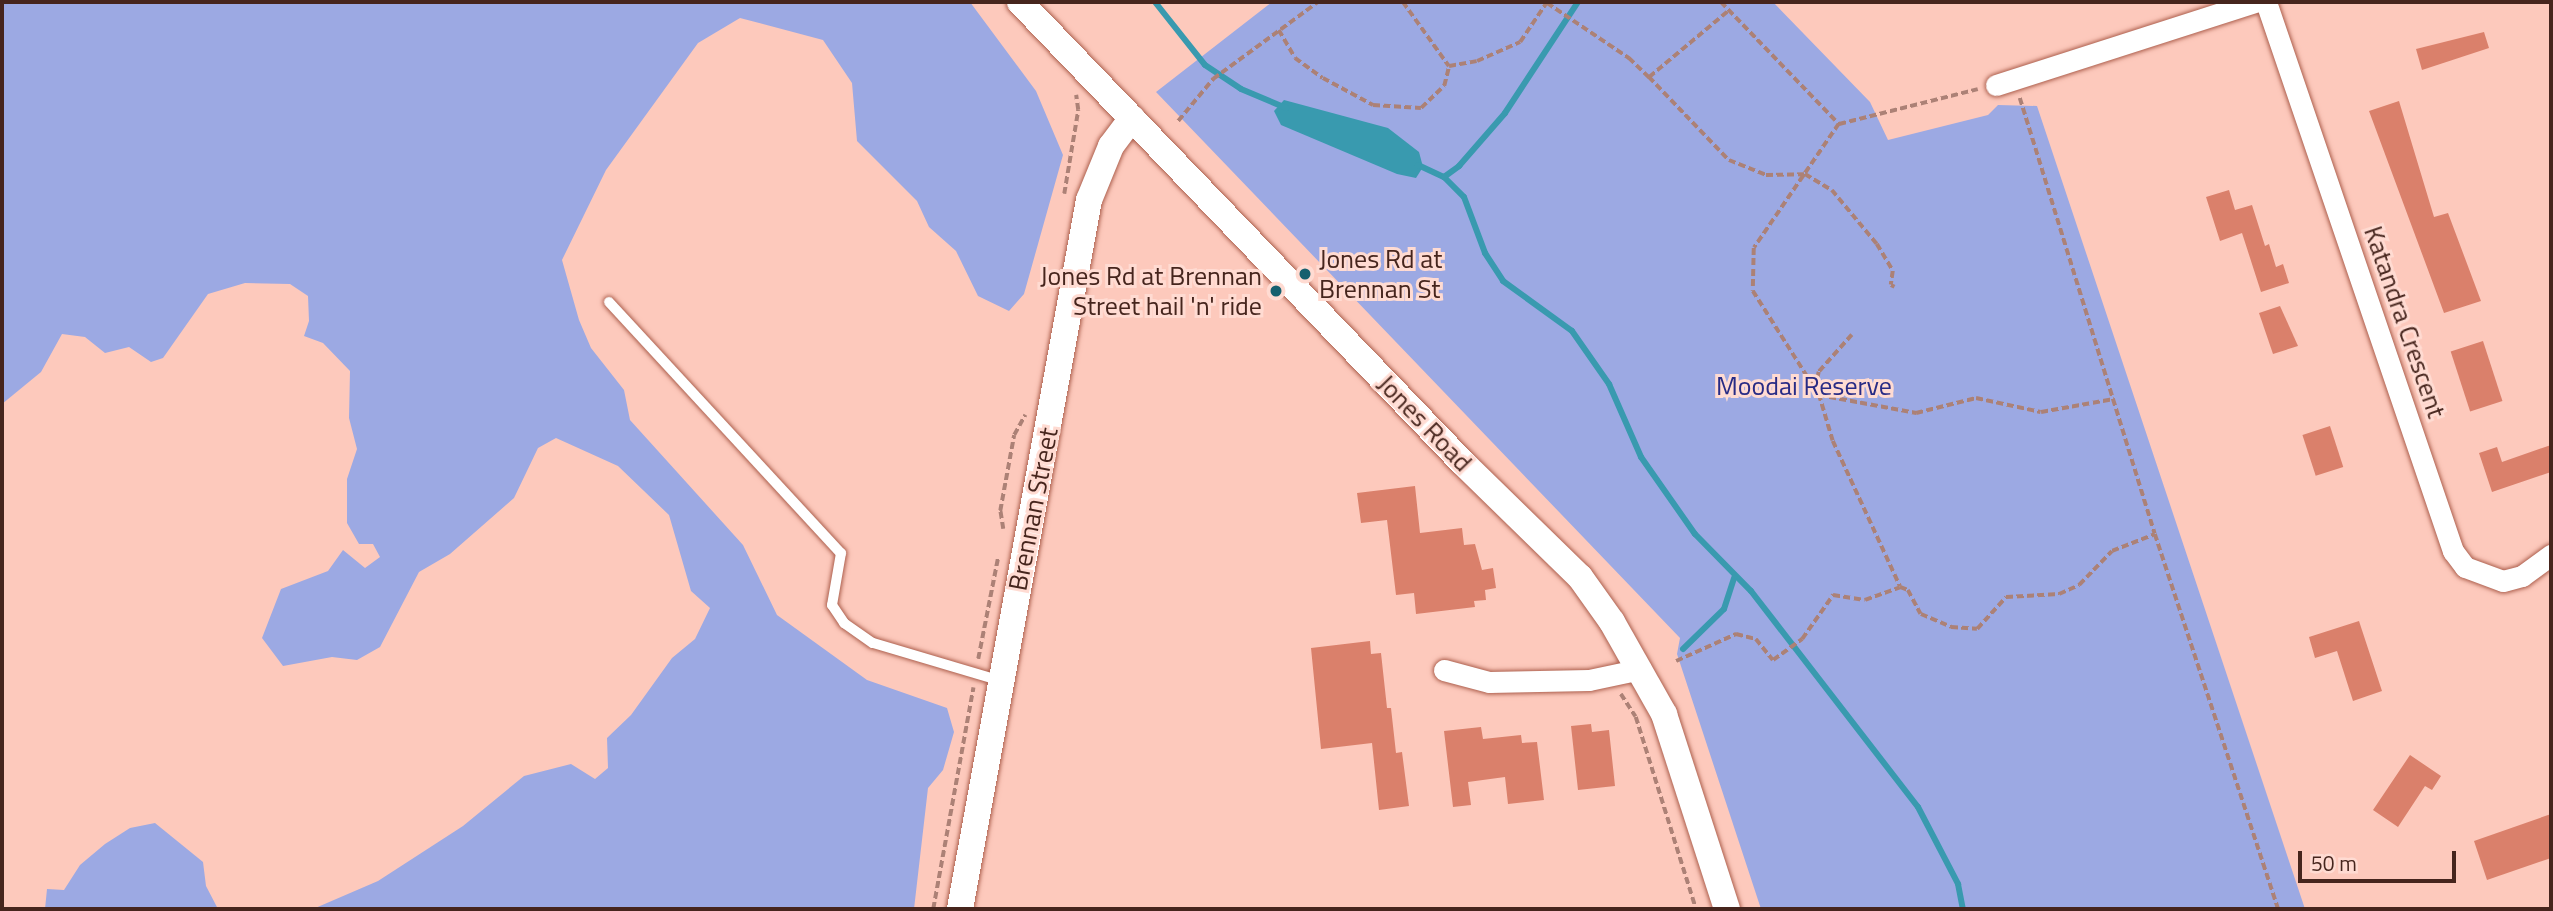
<!DOCTYPE html>
<style>
body{margin:0}
#map{position:relative;width:2553px;height:911px;overflow:hidden;background:#fdc9bc;font-family:"Titillium Web",sans-serif}
div>[style]{position:absolute}
.green>*{inset:0;background:#9ca9e3}
.water>*{inset:0;background:#399aaf}
.stream>*{height:6px;margin:-3px;padding:0 3px;transform-origin:3px;border-radius:3px;background:#399aaf}
.building>*{inset:0;background:#da806b;transform-origin:0 0}
.path>*{height:3.5px;margin-top:-1.75px;transform-origin:0;background:repeating-linear-gradient(90deg,#ac8176 0 7px,transparent 0 10.5px)}
.roads{filter:drop-shadow(0 0 2px #ad604e) drop-shadow(0 0 2px #ad604e)}
.service>*{height:10px;margin:-5px;padding:0 5px;transform-origin:5px;border-radius:5px;background:#fff}
.minor>*{height:21px;margin:-10.5px;padding:0 10.5px;transform-origin:10.5px;border-radius:10.5px;background:#fff}
.tertiary>*{height:26px;margin:-13px;padding:0 13px;transform-origin:13px;border-radius:13px;background:#fff}
.dots>*{width:19px;height:19px;translate:-50% -50%;box-sizing:border-box;border:4px solid #ffdbd2;border-radius:50%}
span{translate:-50% -50%;white-space:nowrap;text-align:center;line-height:1.15;-webkit-text-stroke:6px #ffdbd2;paint-order:stroke}
.poi-label{font-size:26px;color:#46251d}
.left{translate:0 -50%;text-align:left}
.right{translate:-100% -50%;text-align:right}
.street-label{font-size:26px;color:#46251d}
.park-label{font-size:26px;color:#282b85}
.frame{position:absolute;inset:0;border:4px solid #46251d;pointer-events:none}
.scale{position:absolute;left:2298px;top:851px;width:158px;height:32px;box-sizing:border-box;border:4px solid #46251d;border-top:0;padding-left:9px;font-size:21px;line-height:24px;white-space:nowrap;color:#46251d;-webkit-text-stroke:5px #ffdbd2;paint-order:stroke}
</style>
<div id="map">
<div class="green">
<div style="clip-path:polygon(2px 2px,970px 2px,1036px 91px,1063px 155px,1024px 294px,1009px 311px,978px 296px,956px 251px,929px 227px,917px 201px,857px 141px,852px 83px,823px 40px,740px 18px,698px 43px,606px 170px,562px 260px,579px 320px,591px 348px,624px 390px,630px 420px,743px 545px,777px 615px,867px 680px,947px 708px,954px 732px,943px 770px,928px 788px,914px 909px,313px 909px,378px 881px,463px 826px,524px 776px,571px 764px,595px 779px,608px 768px,607px 738px,631px 715px,672px 658px,695px 639px,710px 608px,691px 591px,669px 515px,618px 466px,556px 438px,538px 448px,514px 498px,450px 554px,419px 572px,380px 647px,357px 660px,332px 657px,283px 666px,262px 638px,281px 589px,328px 571px,343px 550px,365px 568px,380px 557px,373px 544px,359px 544px,347px 523px,347px 479px,357px 449px,349px 418px,350px 371px,323px 343px,304px 336px,309px 321px,308px 296px,290px 284px,245px 283px,208px 294px,163px 358px,151px 362px,129px 347px,105px 353px,85px 337px,62px 334px,41px 372px,2px 404px)"></div>
<div style="clip-path:polygon(1272px 2px,1773px 2px,1870px 102px,1888px 140px,1988px 115px,1998px 105px,2037px 106px,2305px 909px,1761px 909px,1677px 654px,1680px 638px,1156px 92px)"></div>
<div style="clip-path:polygon(155px 823px,203px 862px,206px 886px,218px 909px,45px 909px,47px 889px,64px 890px,80px 865px,105px 844px,130px 828px)"></div>
</div>
<div class="water">
<div style="clip-path:polygon(1284px 100px,1388px 128px,1419px 152px,1423px 167px,1416px 178px,1397px 174px,1281px 125px,1274px 111px)"></div>
</div>
<div class="stream">
<div style="left:1155px;top:2px;width:80px;rotate:51.6deg"></div>
<div style="left:1205px;top:65px;width:43px;rotate:33.7deg"></div>
<div style="left:1241px;top:89px;width:49px;rotate:22.9deg"></div>
<div style="left:1418px;top:165px;width:29px;rotate:25deg"></div>
<div style="left:1444px;top:177px;width:28px;rotate:45deg"></div>
<div style="left:1464px;top:197px;width:60px;rotate:69.4deg"></div>
<div style="left:1485px;top:253px;width:33px;rotate:57deg"></div>
<div style="left:1503px;top:281px;width:85px;rotate:35.9deg"></div>
<div style="left:1572px;top:331px;width:65px;rotate:55.1deg"></div>
<div style="left:1609px;top:384px;width:80px;rotate:66.3deg"></div>
<div style="left:1641px;top:457px;width:94px;rotate:55deg"></div>
<div style="left:1695px;top:534px;width:80px;rotate:45.5deg"></div>
<div style="left:1751px;top:591px;width:273px;rotate:52.3deg"></div>
<div style="left:1918px;top:807px;width:87px;rotate:62.5deg"></div>
<div style="left:1958px;top:884px;width:25px;rotate:79deg"></div>
<div style="left:1444px;top:177px;width:19px;rotate:-36deg"></div>
<div style="left:1459px;top:166px;width:70px;rotate:-49deg"></div>
<div style="left:1505px;top:113px;width:133px;rotate:-56.7deg"></div>
<div style="left:1683px;top:649px;width:57px;rotate:-44.3deg"></div>
<div style="left:1724px;top:609px;width:33px;rotate:-72deg"></div>
</div>
<div class="building">
<div style="clip-path:polygon(2484px 32px,2489px 48px,2422px 70px,2416px 49px)"></div>
<div style="clip-path:polygon(2399px 101px,2434px 217px,2448px 213px,2481px 301px,2444px 313px,2369px 111px)"></div>
<div style="clip-path:polygon(2229px 190px,2235px 210px,2252px 205px,2265px 246px,2269px 244px,2276px 267px,2283px 264px,2289px 283px,2261px 292px,2242px 233px,2220px 241px,2206px 197px)"></div>
<div style="clip-path:polygon(2280px 306px,2298px 346px,2273px 354px,2259px 313px)"></div>
<div style="left:2483px;top:341px;width:63px;height:34px;rotate:72deg"></div>
<div style="left:2330px;top:426px;width:43px;height:29px;rotate:72deg"></div>
<div style="clip-path:polygon(2551px 445px,2551px 472px,2492px 492px,2479px 453px,2497px 447px,2502px 462px)"></div>
<div style="clip-path:polygon(1415px 486px,1420px 533px,1462px 528px,1464px 545px,1475px 544px,1482px 570px,1493px 568px,1496px 588px,1485px 590px,1486px 600px,1474px 601px,1475px 607px,1416px 614px,1414px 593px,1396px 595px,1387px 520px,1361px 523px,1357px 493px)"></div>
<div style="clip-path:polygon(2359px 621px,2382px 691px,2353px 701px,2337px 651px,2315px 658px,2309px 637px)"></div>
<div style="clip-path:polygon(1370px 641px,1371px 654px,1381px 653px,1387px 708px,1391px 708px,1396px 753px,1402px 752px,1409px 806px,1379px 810px,1372px 743px,1321px 749px,1311px 648px)"></div>
<div style="clip-path:polygon(1591px 724px,1592px 732px,1609px 730px,1615px 786px,1578px 790px,1571px 726px)"></div>
<div style="clip-path:polygon(1481px 727px,1483px 739px,1521px 735px,1522px 743px,1537px 742px,1544px 800px,1508px 804px,1505px 777px,1468px 782px,1471px 805px,1453px 807px,1444px 731px)"></div>
<div style="clip-path:polygon(2410px 755px,2441px 776px,2432px 790px,2425px 786px,2398px 827px,2373px 810px)"></div>
<div style="clip-path:polygon(2551px 814px,2551px 858px,2487px 880px,2474px 841px)"></div>
</div>
<div class="path">
<div style="left:1403px;top:2px;width:79px;rotate:54.3deg"></div>
<div style="left:1721px;top:2px;width:170px;rotate:46deg"></div>
<div style="left:1839px;top:124px;width:143px;rotate:-14.1deg"></div>
<div style="left:1547px;top:3px;width:99px;rotate:33.9deg"></div>
<div style="left:1629px;top:58px;width:28px;rotate:44deg"></div>
<div style="left:1649px;top:77px;width:104px;rotate:-39.9deg"></div>
<div style="left:1279px;top:30px;width:32px;rotate:60deg"></div>
<div style="left:1295px;top:58px;width:34px;rotate:36deg"></div>
<div style="left:1323px;top:78px;width:57px;rotate:28.4deg"></div>
<div style="left:1373px;top:105px;width:48px;rotate:3.6deg"></div>
<div style="left:1421px;top:108px;width:32px;rotate:-44deg"></div>
<div style="left:1444px;top:86px;width:21px;rotate:-76deg"></div>
<div style="left:1449px;top:66px;width:28px;rotate:-10deg"></div>
<div style="left:1477px;top:61px;width:47px;rotate:-23.8deg"></div>
<div style="left:1520px;top:42px;width:48px;rotate:-56deg"></div>
<div style="left:1649px;top:77px;width:115px;rotate:46.1deg"></div>
<div style="left:1729px;top:160px;width:40px;rotate:22deg"></div>
<div style="left:1766px;top:175px;width:39px;rotate:-1deg"></div>
<div style="left:1805px;top:174px;width:31px;rotate:31deg"></div>
<div style="left:1832px;top:190px;width:70px;rotate:50.2deg"></div>
<div style="left:1877px;top:244px;width:31px;rotate:59deg"></div>
<div style="left:1893px;top:271px;width:14px;rotate:98deg"></div>
<div style="left:1891px;top:285px;width:4px;rotate:27deg"></div>
<div style="left:2020px;top:98px;width:456px;rotate:72.8deg"></div>
<div style="left:2155px;top:534px;width:395px;rotate:71.8deg"></div>
<div style="left:1178px;top:121px;width:55px;rotate:-50.2deg"></div>
<div style="left:1213px;top:79px;width:130px;rotate:-36.3deg"></div>
<div style="left:1839px;top:124px;width:150px;rotate:124.4deg"></div>
<div style="left:1754px;top:248px;width:43px;rotate:91.3deg"></div>
<div style="left:1753px;top:291px;width:123px;rotate:57.6deg"></div>
<div style="left:1819px;top:395px;width:99px;rotate:10.5deg"></div>
<div style="left:1916px;top:413px;width:62px;rotate:-14deg"></div>
<div style="left:1976px;top:398px;width:66px;rotate:12.2deg"></div>
<div style="left:2041px;top:412px;width:74px;rotate:-10.1deg"></div>
<div style="left:1064px;top:194px;width:85px;rotate:-80.5deg"></div>
<div style="left:1078px;top:110px;width:15px;rotate:-98deg"></div>
<div style="left:1852px;top:335px;width:50px;rotate:131.7deg"></div>
<div style="left:1819px;top:372px;width:12px;rotate:104deg"></div>
<div style="left:1816px;top:384px;width:59px;rotate:73.4deg"></div>
<div style="left:1833px;top:441px;width:160px;rotate:65.2deg"></div>
<div style="left:1003px;top:529px;width:18px;rotate:-99deg"></div>
<div style="left:1000px;top:511px;width:77px;rotate:-79.6deg"></div>
<div style="left:1014px;top:435px;width:23px;rotate:-61deg"></div>
<div style="left:978px;top:659px;width:104px;rotate:-78.9deg"></div>
<div style="left:1676px;top:661px;width:66px;rotate:-24.2deg"></div>
<div style="left:1736px;top:634px;width:21px;rotate:14deg"></div>
<div style="left:1756px;top:639px;width:27px;rotate:51deg"></div>
<div style="left:1773px;top:660px;width:36px;rotate:-36deg"></div>
<div style="left:1802px;top:639px;width:54px;rotate:-54.8deg"></div>
<div style="left:1833px;top:595px;width:32px;rotate:9deg"></div>
<div style="left:1865px;top:600px;width:37px;rotate:-20deg"></div>
<div style="left:1900px;top:587px;width:9px;rotate:21deg"></div>
<div style="left:1908px;top:590px;width:27px;rotate:62deg"></div>
<div style="left:1921px;top:614px;width:33px;rotate:23deg"></div>
<div style="left:1951px;top:627px;width:26px;rotate:4deg"></div>
<div style="left:1977px;top:629px;width:43px;rotate:-47.8deg"></div>
<div style="left:2006px;top:597px;width:53px;rotate:-3.2deg"></div>
<div style="left:2059px;top:594px;width:22px;rotate:-24deg"></div>
<div style="left:2079px;top:585px;width:47px;rotate:-45.9deg"></div>
<div style="left:2112px;top:551px;width:46px;rotate:-21.6deg"></div>
<div style="left:1621px;top:694px;width:27px;rotate:57deg"></div>
<div style="left:1636px;top:717px;width:201px;rotate:72.6deg"></div>
<div style="left:933px;top:909px;width:225px;rotate:-79.7deg"></div>
</div>
<div class="roads">
<div class="service">
<div style="left:609px;top:302px;width:342px;rotate:47.3deg"></div>
<div style="left:841px;top:553px;width:53px;rotate:99.8deg"></div>
<div style="left:832px;top:605px;width:22px;rotate:56deg"></div>
<div style="left:844px;top:623px;width:35px;rotate:35deg"></div>
<div style="left:873px;top:643px;width:134px;rotate:16.5deg"></div>
</div>
<div class="minor">
<div style="left:2266px;top:2px;width:580px;rotate:71.19deg"></div>
<div style="left:2453px;top:551px;width:20px;rotate:53deg"></div>
<div style="left:2465px;top:567px;width:40px;rotate:20.2deg"></div>
<div style="left:2503px;top:581px;width:20px;rotate:-15deg"></div>
<div style="left:2522px;top:576px;width:36px;rotate:-36deg"></div>
<div style="left:1996px;top:85px;width:272px;rotate:-17.8deg"></div>
<div style="left:1444px;top:670px;width:47px;rotate:14.9deg"></div>
<div style="left:1489px;top:682px;width:100px;rotate:-1.1deg"></div>
<div style="left:1589px;top:680px;width:53px;rotate:-11.9deg"></div>
</div>
<div class="tertiary">
<div style="left:1020px;top:2px;width:638px;rotate:46.14deg"></div>
<div style="left:1462px;top:462px;width:165px;rotate:44.3deg"></div>
<div style="left:1580px;top:577px;width:55px;rotate:54.6deg"></div>
<div style="left:1612px;top:622px;width:106px;rotate:60.5deg"></div>
<div style="left:1664px;top:714px;width:205px;rotate:72.1deg"></div>
<div style="left:960px;top:909px;width:721px;rotate:-79.69deg"></div>
<div style="left:1089px;top:200px;width:58px;rotate:-67.8deg"></div>
<div style="left:1111px;top:146px;width:35px;rotate:-53deg"></div>
</div>
</div>
<div class="dots">
<div style="left:1305px;top:274px;background:#16606f"></div>
<div style="left:1276px;top:291px;background:#16606f"></div>
</div>
<div class="poi-label">
<span class="left" style="left:1319px;top:274px">Jones Rd at<br>Brennan St</span>
<span class="right" style="left:1262px;top:291px">Jones Rd at Brennan<br>Street hail 'n' ride</span>
</div>
<div class="street-label">
<span style="left:2405px;top:322px;rotate:71deg">Katandra Crescent</span>
<span style="left:1425px;top:423px;rotate:46deg">Jones Road</span>
<span style="left:1033px;top:509px;rotate:-79deg">Brennan Street</span>
</div>
<div class="park-label">
<span style="left:1804px;top:386px">Moodai Reserve</span>
</div>
<div class="frame"></div>
<div class="scale">50 m</div>
</div>
